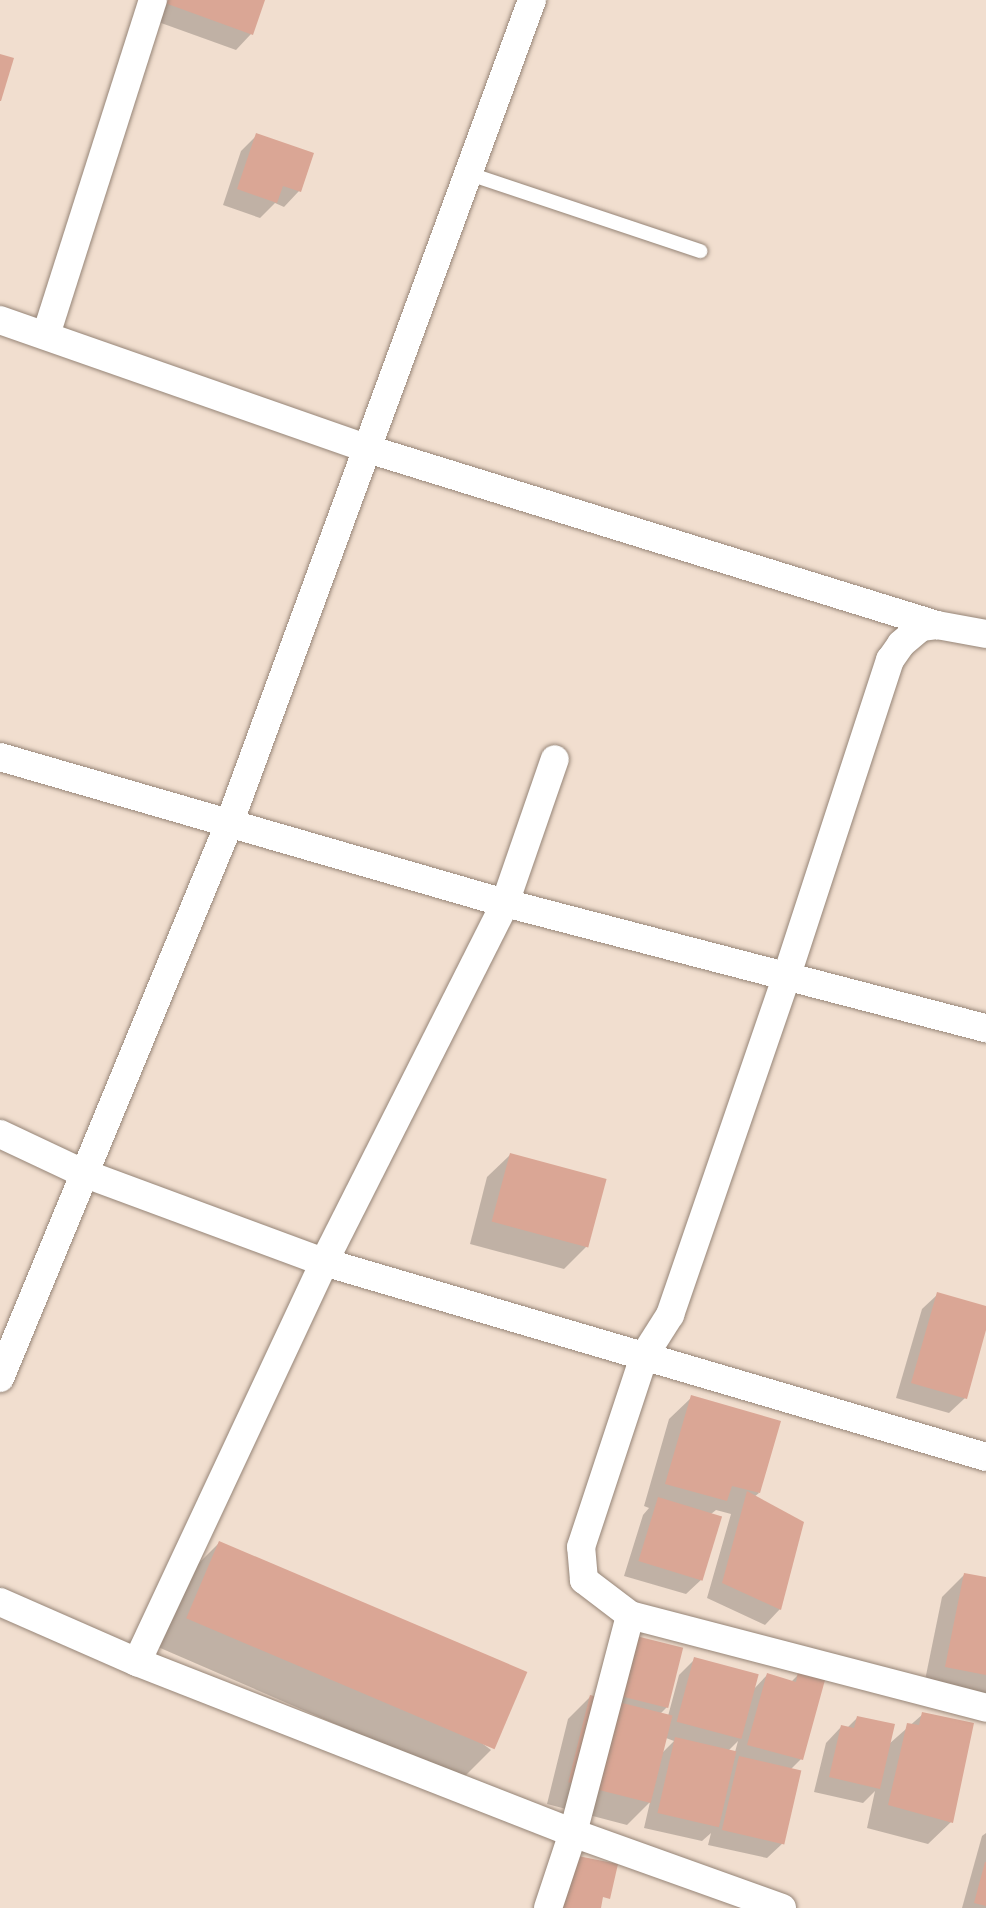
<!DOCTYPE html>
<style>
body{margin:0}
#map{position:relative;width:986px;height:1908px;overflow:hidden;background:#f1decf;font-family:Roboto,sans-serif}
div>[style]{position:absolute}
.shadow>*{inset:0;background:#0003}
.building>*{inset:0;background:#daa695;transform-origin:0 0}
.roads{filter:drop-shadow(0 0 2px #968577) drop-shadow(0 0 2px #968577)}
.lane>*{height:14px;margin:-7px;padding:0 7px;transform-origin:7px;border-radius:7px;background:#fff}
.street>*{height:28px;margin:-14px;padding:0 14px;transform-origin:14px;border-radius:14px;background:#fff}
span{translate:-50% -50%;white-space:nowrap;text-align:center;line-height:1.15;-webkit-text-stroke:5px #feebdc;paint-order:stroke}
</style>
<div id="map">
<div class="shadow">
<div style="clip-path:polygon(157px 0,263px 0,251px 34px,236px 50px,150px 19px)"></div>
<div style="clip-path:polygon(257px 135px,299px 191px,284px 207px,275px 203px,260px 218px,223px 205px,241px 151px)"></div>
<div style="clip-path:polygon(510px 1155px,587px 1246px,564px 1269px,470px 1244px,487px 1177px)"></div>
<div style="clip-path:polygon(938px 1294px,986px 1308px,986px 1324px,965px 1398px,949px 1413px,896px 1398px,922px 1309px)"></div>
<div style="clip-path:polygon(692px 1397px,759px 1493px,754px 1497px,780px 1609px,765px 1625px,707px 1598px,731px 1514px,716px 1510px,711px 1514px,702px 1579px,686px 1594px,624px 1576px,643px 1515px,649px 1508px,644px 1506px,669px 1419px)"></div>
<div style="clip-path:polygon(219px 1543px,491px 1750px,462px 1779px,158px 1647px,191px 1571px)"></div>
<div style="clip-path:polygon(964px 1575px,986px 1579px,986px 1702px,923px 1690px,942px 1597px)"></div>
<div style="clip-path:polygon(evenodd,609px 1651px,667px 1707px,660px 1714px,668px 1716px,679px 1675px,695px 1659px,753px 1690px,767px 1675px,791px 1682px,799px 1674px,801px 1759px,791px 1769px,783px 1843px,767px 1858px,708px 1845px,711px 1833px,702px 1841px,644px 1828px,650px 1802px,627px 1825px,547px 1804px,568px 1719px,590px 1697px,597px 1698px,609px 1651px,666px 1738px,674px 1741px,662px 1753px,666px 1738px,609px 1651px,738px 1741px,735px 1752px,728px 1751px,738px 1741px)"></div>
<div style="clip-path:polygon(923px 1714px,951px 1822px,928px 1844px,867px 1828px,875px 1791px,863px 1803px,814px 1792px,826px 1743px,841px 1727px,847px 1728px,857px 1718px,889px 1744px)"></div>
<div style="clip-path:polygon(986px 1833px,986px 1908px,962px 1908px,982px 1836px)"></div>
</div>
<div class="building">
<div style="clip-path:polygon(166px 0,265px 0,253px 35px,165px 3px)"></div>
<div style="clip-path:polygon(0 54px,14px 58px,1px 101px,0 101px)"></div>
<div style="clip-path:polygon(256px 133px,314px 153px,301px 192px,283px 186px,277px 203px,237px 189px)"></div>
<div style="left:510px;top:1153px;width:100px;height:71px;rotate:15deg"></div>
<div style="clip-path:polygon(937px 1292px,986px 1306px,986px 1330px,967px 1399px,911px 1383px)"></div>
<div style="clip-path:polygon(691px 1395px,781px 1421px,760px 1493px,732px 1486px,727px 1501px,665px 1484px)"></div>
<div style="clip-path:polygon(747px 1491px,804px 1522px,781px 1610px,722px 1583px)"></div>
<div style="left:658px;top:1497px;width:67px;height:67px;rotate:17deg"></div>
<div style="left:219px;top:1541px;width:335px;height:84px;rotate:23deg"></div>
<div style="clip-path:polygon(964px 1573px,986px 1577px,986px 1675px,945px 1667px)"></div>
<div style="left:624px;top:1633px;width:61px;height:62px;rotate:14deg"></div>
<div style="left:694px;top:1657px;width:67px;height:67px;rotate:15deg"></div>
<div style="clip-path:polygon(798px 1672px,825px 1680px,803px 1760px,747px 1745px,767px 1673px,796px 1682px)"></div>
<div style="left:590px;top:1695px;width:85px;height:90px;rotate:14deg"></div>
<div style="clip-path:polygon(922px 1712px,974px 1723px,953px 1823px,888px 1805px,907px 1723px,919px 1725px)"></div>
<div style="clip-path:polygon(857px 1716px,895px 1724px,880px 1789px,829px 1777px,841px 1725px,854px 1728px)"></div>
<div style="left:675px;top:1737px;width:63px;height:78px;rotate:13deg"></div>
<div style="left:739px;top:1756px;width:64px;height:76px;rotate:13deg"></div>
<div style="clip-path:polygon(563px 1853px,618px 1864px,610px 1899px,603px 1897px,601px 1908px,552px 1908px)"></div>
<div style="clip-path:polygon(985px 1862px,986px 1862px,986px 1906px,974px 1903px)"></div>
</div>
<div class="roads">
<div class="lane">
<div style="left:470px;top:174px;width:243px;rotate:18.5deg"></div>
</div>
<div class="street">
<div style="left:0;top:320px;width:390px;rotate:19.3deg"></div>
<div style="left:368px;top:449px;width:596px;rotate:17.19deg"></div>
<div style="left:46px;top:335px;width:352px;rotate:-72.3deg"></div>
<div style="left:0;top:757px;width:526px;rotate:16.13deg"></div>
<div style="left:505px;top:903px;width:497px;rotate:14.6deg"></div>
<div style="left:0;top:1134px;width:92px;rotate:25.2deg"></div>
<div style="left:83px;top:1173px;width:257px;rotate:20.3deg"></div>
<div style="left:324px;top:1262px;width:690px;rotate:16.41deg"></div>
<div style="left:0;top:1378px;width:599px;rotate:-67.54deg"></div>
<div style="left:229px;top:824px;width:878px;rotate:-69.81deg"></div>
<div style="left:0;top:1602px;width:150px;rotate:23.7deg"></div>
<div style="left:137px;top:1662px;width:468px;rotate:21.4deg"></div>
<div style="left:573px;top:1833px;width:222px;rotate:19.7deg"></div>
<div style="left:630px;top:1615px;width:368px;rotate:14.6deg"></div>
<div style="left:137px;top:1662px;width:442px;rotate:-64.9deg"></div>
<div style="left:324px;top:1262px;width:402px;rotate:-63.2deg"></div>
<div style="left:505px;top:903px;width:152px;rotate:-70.9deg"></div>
<div style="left:548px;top:1908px;width:79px;rotate:-71.6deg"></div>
<div style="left:573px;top:1833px;width:225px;rotate:-75.3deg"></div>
<div style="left:630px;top:1615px;width:58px;rotate:-142.7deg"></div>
<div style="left:584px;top:1580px;width:33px;rotate:-95deg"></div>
<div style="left:581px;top:1547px;width:201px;rotate:-71.7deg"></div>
<div style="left:644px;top:1356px;width:49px;rotate:-57.6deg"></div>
<div style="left:670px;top:1315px;width:356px;rotate:-71deg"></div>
<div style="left:786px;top:978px;width:335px;rotate:-71.9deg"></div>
<div style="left:890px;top:660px;width:19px;rotate:-55deg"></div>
<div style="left:901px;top:644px;width:26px;rotate:-40deg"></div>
<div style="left:921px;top:627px;width:16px;rotate:-7deg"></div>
<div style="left:937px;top:625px;width:50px;rotate:10.4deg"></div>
</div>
</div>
</div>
